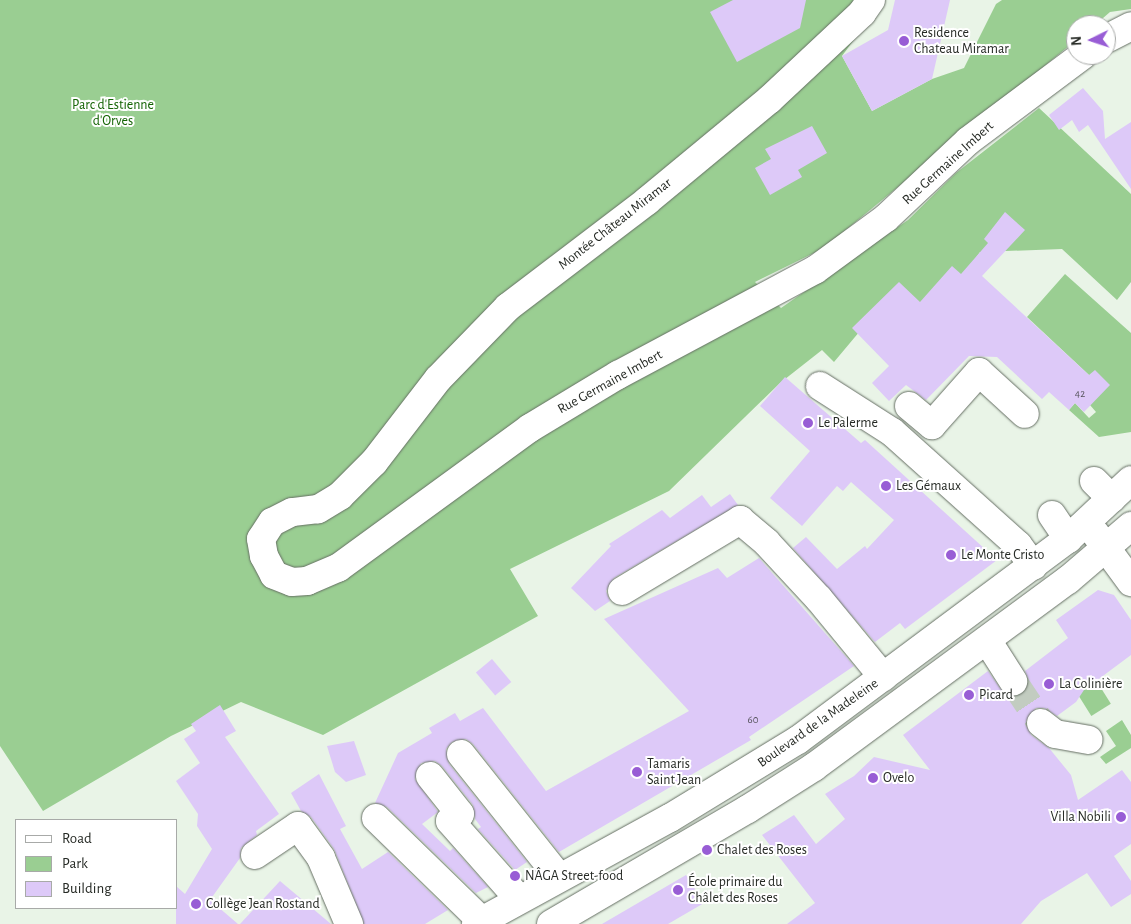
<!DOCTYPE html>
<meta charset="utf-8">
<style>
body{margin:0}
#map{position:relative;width:1131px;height:924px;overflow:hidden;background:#e9f4e7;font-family:"Alegreya Sans",sans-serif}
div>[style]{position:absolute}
.green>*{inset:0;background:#9ace92;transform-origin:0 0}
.building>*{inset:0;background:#ddc9f8;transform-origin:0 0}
.minor-tunnel>*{height:28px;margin-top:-14px;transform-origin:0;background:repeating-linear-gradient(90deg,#c2ccc0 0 28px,transparent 0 42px)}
.roads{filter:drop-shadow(0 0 1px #656e63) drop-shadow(0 0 1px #656e63)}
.minor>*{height:28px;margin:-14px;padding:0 14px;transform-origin:14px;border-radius:14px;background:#fff}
.dots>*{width:14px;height:14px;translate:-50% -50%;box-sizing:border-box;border:2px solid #fff;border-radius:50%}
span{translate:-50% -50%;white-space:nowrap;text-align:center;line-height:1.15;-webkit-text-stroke:4px #fff;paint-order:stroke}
.number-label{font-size:11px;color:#54525a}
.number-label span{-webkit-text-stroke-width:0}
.poi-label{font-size:14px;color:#262a25}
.left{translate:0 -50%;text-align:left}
.right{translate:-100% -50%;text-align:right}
.park-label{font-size:14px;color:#146404}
.street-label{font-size:14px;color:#262a25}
.legend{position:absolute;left:15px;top:819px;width:162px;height:90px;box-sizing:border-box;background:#fff;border:1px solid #a8aaa8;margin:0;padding:6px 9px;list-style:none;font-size:15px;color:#262a25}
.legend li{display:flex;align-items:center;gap:10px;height:25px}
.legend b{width:25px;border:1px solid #a8aaa8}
.north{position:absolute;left:1066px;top:15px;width:50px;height:50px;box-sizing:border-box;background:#fff;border:1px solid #a8aaa8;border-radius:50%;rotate:266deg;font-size:14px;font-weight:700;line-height:20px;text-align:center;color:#262a25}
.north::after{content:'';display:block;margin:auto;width:18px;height:22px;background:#985dd5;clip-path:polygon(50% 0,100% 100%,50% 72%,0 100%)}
</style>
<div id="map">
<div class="green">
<div style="clip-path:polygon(0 0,883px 0,842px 56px,872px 111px,932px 79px,964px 68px,996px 4px,1002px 0,1131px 0,1131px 9px,1110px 12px,1095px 25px,1076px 25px,1076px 40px,824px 248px,755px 282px,781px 308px,908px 220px,956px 173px,1039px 108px,1131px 194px,1131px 282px,1117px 300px,1062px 249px,980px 252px,925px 331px,891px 294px,834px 362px,822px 350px,780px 383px,669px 491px,510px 569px,538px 616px,323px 735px,241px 702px,171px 736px,43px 811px,0 746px)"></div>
<div style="clip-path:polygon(1065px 274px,1131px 333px,1131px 432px,1099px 437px,1069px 410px,1075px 403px,1089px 418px,1096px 412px,1090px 405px,1089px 375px,1027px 317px)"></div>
<div style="left:1096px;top:680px;width:28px;height:23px;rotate:58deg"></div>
<div style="clip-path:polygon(1122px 720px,1131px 735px,1131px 748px,1106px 764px,1100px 757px,1116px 746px,1106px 731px)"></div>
</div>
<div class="building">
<div style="clip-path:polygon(733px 0,806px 0,800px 28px,737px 62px,710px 12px)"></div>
<div style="clip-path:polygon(895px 0,950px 0,932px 79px,872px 111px,842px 56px,888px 30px)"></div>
<div style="clip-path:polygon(1083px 88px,1103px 111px,1105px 139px,1131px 122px,1131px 189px,1088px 125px,1079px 132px,1072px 120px,1059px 130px,1049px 115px)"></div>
<div style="clip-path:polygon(812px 126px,827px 153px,798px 170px,802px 177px,770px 195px,755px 168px,771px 159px,765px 149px)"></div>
<div style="clip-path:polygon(1005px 212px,1025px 230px,982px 276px,1089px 375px,1095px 370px,1110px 385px,1084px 412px,1075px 403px,1069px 410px,1049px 392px,1042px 399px,997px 357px,969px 356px,926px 400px,906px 385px,889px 401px,872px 383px,889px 366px,852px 328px,899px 282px,920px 302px,952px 266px,961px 274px,988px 243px,984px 239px)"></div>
<div style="clip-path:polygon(785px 377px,861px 443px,865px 440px,997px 560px,905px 629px,900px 623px,875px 642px,793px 548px,806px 537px,837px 569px,865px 546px,867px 549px,894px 520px,851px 482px,843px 491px,837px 486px,802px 526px,770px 498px,810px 451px,760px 406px)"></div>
<div style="clip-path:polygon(730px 494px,738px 505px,614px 578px,606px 591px,610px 601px,595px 611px,571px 588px,611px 546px,609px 544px,662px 510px,670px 518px,702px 495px,711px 507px)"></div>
<div style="clip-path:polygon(759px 558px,854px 666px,749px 737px,751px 740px,559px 852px,473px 744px,466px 739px,452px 742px,446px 749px,449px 764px,527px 862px,515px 870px,478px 829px,481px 827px,475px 819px,473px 805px,442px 766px,435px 761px,421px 763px,415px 779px,438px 812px,422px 824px,450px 851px,453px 848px,488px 887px,476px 893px,387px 807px,375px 803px,398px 753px,432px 733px,429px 728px,455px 713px,460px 721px,483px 708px,546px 791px,689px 711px,604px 619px,718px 568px,727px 578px)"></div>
<div style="clip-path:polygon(1098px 590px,1114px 595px,1131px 620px,1131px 655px,1084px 690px,1076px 702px,1057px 716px,1044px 708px,1036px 708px,1026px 721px,1031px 735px,1049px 748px,1071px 775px,1078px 800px,1122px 770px,1131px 782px,1131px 844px,1114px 856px,1131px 881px,1131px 894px,1111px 907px,1087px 873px,1041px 901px,1021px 924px,787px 924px,815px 903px,762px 835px,794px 815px,816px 844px,845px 819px,825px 794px,854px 776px,874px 757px,930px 770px,903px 735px,988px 671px,1005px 695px,1022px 694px,1029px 681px,1025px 671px,1068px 638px,1056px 620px)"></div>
<div style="left:492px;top:659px;width:30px;height:21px;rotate:50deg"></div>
<div style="clip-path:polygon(220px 705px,236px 731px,225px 737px,279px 814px,256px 831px,257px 835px,241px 848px,240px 858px,210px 900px,238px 924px,176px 924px,176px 886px,185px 894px,212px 849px,197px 826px,198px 814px,176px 781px,200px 763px,184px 739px,196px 731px,191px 724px)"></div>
<div style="clip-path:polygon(354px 741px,366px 775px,346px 782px,335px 772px,327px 746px)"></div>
<div style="clip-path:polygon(319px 774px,346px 826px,340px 829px,362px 869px,388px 852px,448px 910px,425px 924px,364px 924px,334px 849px,311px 817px,301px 811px,291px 793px)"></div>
<div style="clip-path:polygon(686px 875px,704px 903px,668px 924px,602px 924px)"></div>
<div style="clip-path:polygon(280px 881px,331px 924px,240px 924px)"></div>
</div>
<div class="minor-tunnel">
<div style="left:1013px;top:681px;width:50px;rotate:56.3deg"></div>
</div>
<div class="roads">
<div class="minor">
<div style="left:871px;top:0;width:16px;rotate:125deg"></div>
<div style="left:862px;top:13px;width:127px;rotate:136.9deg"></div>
<div style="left:769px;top:100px;width:158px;rotate:140.4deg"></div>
<div style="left:647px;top:201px;width:175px;rotate:142.7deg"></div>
<div style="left:508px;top:307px;width:100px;rotate:134.2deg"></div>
<div style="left:438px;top:379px;width:105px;rotate:127.6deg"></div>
<div style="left:374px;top:462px;width:48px;rotate:135deg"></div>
<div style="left:340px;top:496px;width:26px;rotate:149deg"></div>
<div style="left:318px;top:509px;width:26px;rotate:173deg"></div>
<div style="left:292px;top:512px;width:22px;rotate:153deg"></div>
<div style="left:272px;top:522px;width:20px;rotate:123deg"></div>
<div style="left:261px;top:539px;width:17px;rotate:80deg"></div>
<div style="left:264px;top:556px;width:21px;rotate:62deg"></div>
<div style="left:274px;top:575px;width:19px;rotate:21deg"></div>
<div style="left:292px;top:582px;width:15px;rotate:-4deg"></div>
<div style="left:307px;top:581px;width:34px;rotate:-23deg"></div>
<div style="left:338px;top:568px;width:238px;rotate:-36.1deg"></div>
<div style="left:530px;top:428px;width:103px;rotate:-31.1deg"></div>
<div style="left:618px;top:375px;width:223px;rotate:-28.1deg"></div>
<div style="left:815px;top:270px;width:88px;rotate:-36.2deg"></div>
<div style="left:886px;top:218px;width:112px;rotate:-43.2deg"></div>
<div style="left:968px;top:141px;width:144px;rotate:-36.8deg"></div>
<div style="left:1106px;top:39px;width:28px;rotate:-27deg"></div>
<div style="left:820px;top:386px;width:85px;rotate:32.6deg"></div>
<div style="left:892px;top:432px;width:169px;rotate:41.9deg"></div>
<div style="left:1018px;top:545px;width:26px;rotate:54deg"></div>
<div style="left:909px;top:406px;width:30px;rotate:40deg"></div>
<div style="left:932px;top:425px;width:71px;rotate:-48.4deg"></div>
<div style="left:979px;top:372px;width:62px;rotate:42.4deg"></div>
<div style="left:1094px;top:481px;width:25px;rotate:45deg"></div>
<div style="left:1052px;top:515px;width:29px;rotate:56deg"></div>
<div style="left:1095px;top:533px;width:61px;rotate:53.7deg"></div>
<div style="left:622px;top:591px;width:138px;rotate:-31deg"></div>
<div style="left:740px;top:520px;width:35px;rotate:40deg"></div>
<div style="left:767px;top:543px;width:76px;rotate:47.1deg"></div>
<div style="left:819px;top:599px;width:101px;rotate:50.6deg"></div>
<div style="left:987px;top:640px;width:49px;rotate:57.6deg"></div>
<div style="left:1041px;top:723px;width:18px;rotate:38deg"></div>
<div style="left:1055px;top:734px;width:34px;rotate:10deg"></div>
<div style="left:461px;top:754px;width:157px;rotate:51.5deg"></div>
<div style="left:430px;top:776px;width:48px;rotate:51.7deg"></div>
<div style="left:460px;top:814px;width:12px;rotate:145deg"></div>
<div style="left:450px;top:821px;width:104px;rotate:48.5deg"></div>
<div style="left:376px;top:818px;width:148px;rotate:44.2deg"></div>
<div style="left:255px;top:855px;width:52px;rotate:-34deg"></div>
<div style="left:298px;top:826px;width:39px;rotate:54deg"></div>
<div style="left:321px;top:858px;width:72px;rotate:67deg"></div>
<div style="left:476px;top:924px;width:221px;rotate:-28.7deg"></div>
<div style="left:670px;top:818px;width:150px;rotate:-31.4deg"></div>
<div style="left:798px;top:740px;width:337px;rotate:-36.7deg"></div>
<div style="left:1068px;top:539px;width:86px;rotate:-43.1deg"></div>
<div style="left:551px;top:924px;width:228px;rotate:-30.3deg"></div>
<div style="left:748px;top:809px;width:78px;rotate:-32.5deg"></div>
<div style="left:814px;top:767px;width:315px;rotate:-36.4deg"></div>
<div style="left:1068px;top:580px;width:83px;rotate:-40.6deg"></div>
</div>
</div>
<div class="dots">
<div style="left:904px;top:41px;background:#985dd5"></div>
<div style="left:808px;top:423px;background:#985dd5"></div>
<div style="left:886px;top:486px;background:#985dd5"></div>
<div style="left:951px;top:555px;background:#985dd5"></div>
<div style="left:1049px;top:684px;background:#985dd5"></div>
<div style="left:969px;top:695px;background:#985dd5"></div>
<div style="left:637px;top:772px;background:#985dd5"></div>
<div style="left:873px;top:778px;background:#985dd5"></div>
<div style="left:1121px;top:817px;background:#985dd5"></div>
<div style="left:707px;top:850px;background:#985dd5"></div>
<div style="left:515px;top:876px;background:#985dd5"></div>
<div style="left:678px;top:890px;background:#985dd5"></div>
<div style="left:196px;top:904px;background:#985dd5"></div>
</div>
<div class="number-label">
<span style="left:1080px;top:394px">42</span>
<span style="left:753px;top:720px">60</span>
</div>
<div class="poi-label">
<span class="left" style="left:914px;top:41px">Residence<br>Chateau Miramar</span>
<span class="left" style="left:818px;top:423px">Le Palerme</span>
<span class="left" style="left:896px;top:486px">Les Gémaux</span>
<span class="left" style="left:961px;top:555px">Le Monte Cristo</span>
<span class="left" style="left:1059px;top:684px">La Colinière</span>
<span class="left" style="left:979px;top:695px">Picard</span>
<span class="left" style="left:647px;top:772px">Tamaris<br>Saint Jean</span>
<span class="left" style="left:883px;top:778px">Ovelo</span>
<span class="right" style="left:1111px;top:817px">Villa Nobili</span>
<span class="left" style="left:717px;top:850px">Chalet des Roses</span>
<span class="left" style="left:525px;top:876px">NÂGA Street-food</span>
<span class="left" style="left:688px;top:890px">École primaire du<br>Châlet des Roses</span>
<span class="left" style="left:206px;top:904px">Collège Jean Rostand</span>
</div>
<div class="park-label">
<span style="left:113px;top:113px">Parc d'Estienne<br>d'Orves</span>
</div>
<div class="street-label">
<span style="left:948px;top:163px;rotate:-42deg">Rue Germaine Imbert</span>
<span style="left:615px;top:224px;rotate:-38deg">Montée Château Miramar</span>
<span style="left:610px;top:382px;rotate:-29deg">Rue Germaine Imbert</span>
<span style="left:818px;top:723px;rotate:-35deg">Boulevard de la Madeleine</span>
</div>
<ul class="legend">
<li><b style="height:6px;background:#fff"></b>Road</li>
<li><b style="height:14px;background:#9ace92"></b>Park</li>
<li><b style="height:14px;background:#ddc9f8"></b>Building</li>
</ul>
<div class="north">N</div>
</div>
